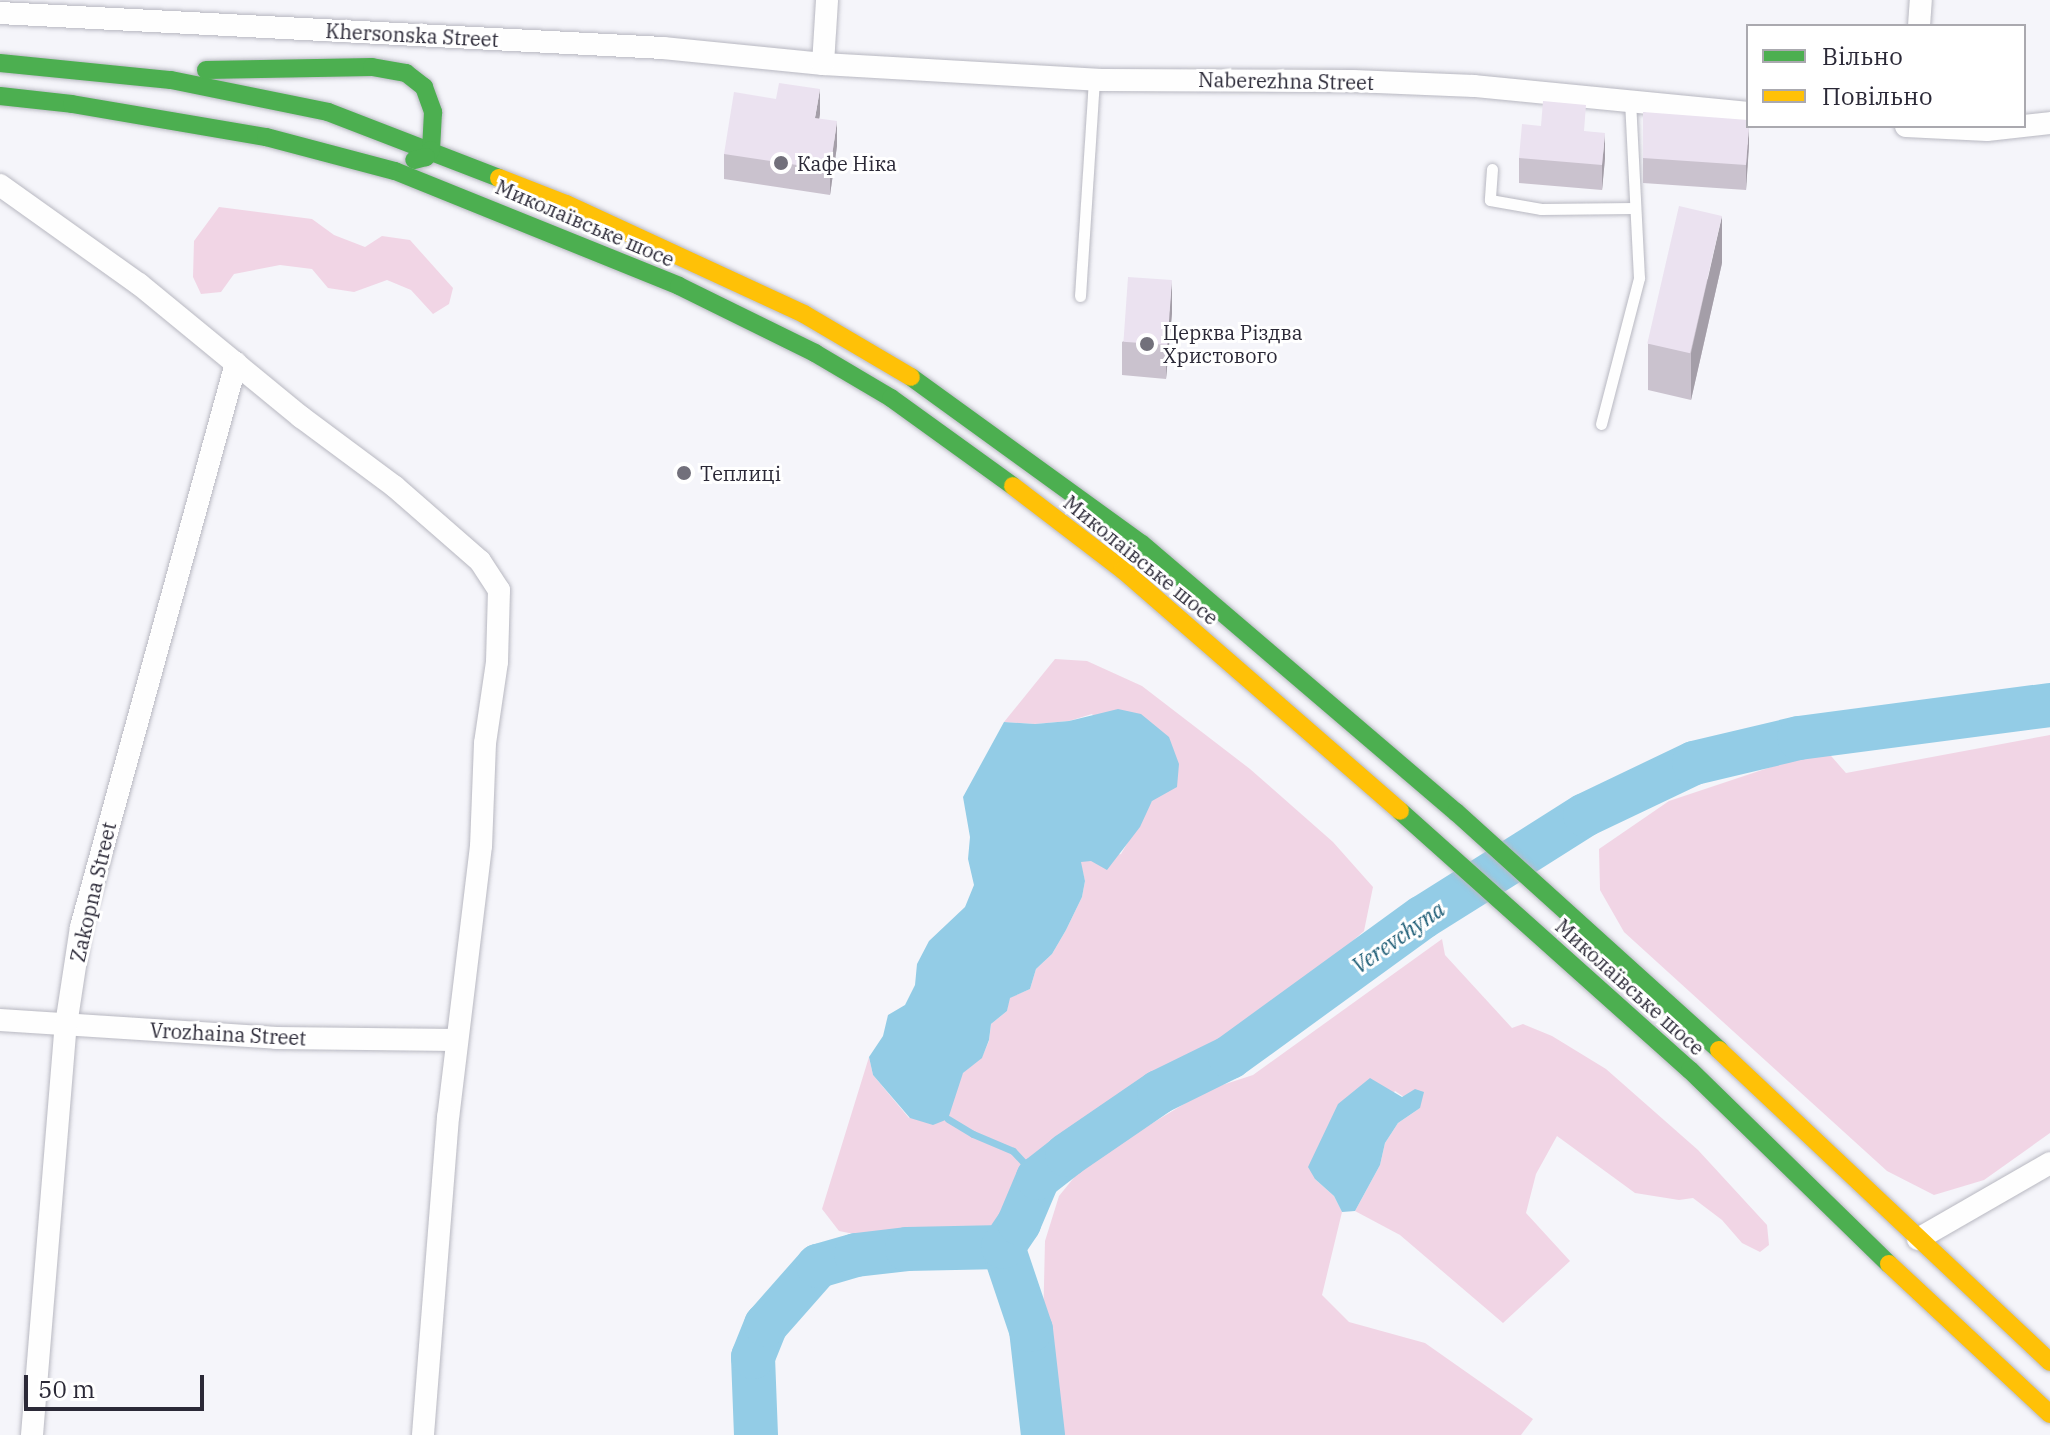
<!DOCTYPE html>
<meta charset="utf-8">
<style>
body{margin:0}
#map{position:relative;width:2050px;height:1435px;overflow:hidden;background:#f5f5fa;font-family:"IBM Plex Serif",serif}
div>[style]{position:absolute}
.green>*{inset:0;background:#f1d5e5}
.water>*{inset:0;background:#93cce6}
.stream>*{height:7px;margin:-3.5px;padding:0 3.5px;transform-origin:3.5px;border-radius:3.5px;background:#93cce6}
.river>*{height:44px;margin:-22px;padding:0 22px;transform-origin:22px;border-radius:22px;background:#93cce6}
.roads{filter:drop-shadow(0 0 2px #b8b8c1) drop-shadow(0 0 2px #b8b8c1)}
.lane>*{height:11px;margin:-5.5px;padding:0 5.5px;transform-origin:5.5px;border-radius:5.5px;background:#fefefe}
.street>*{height:22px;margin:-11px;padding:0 11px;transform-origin:11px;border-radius:11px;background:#fefefe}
.fast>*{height:18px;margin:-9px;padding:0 9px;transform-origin:9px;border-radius:9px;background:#4caf50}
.slow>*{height:18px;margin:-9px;padding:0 9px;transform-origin:9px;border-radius:9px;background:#ffc107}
.wall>*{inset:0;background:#cac2ce}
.shaded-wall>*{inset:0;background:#a49ea8}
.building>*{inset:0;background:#ebe2f0;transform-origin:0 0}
.dots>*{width:22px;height:22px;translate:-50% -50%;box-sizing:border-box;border:4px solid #fff;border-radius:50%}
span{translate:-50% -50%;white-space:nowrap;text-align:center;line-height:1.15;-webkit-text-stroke:6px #fff;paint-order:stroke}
.street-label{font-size:20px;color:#2b2937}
.poi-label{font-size:20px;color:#2b2937}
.left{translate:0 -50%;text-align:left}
.water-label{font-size:22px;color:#1b5b74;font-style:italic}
.legend{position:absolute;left:1746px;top:24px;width:280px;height:104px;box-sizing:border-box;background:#fff;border:2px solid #aaa9af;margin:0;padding:10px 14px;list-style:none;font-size:24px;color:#2b2937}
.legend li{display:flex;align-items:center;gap:16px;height:40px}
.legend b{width:40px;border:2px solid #aaa9af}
.scale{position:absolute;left:24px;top:1375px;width:180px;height:36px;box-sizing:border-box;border:4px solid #2b2937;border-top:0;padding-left:10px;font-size:24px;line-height:28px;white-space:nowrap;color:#2b2937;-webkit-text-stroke:6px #fff;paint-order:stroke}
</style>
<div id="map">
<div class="green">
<div style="clip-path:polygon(219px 207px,312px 219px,334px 235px,365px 247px,382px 236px,410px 240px,453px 288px,449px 304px,433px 314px,411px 290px,387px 280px,354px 292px,328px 288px,312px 269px,280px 265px,234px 274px,221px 292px,201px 294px,193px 277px,194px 241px)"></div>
<div style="clip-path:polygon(1055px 659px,1087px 661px,1142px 686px,1250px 769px,1333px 842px,1373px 887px,1364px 931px,1262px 1020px,1085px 1122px,1045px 1151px,1023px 1178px,1020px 1207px,1007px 1227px,991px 1234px,884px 1240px,839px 1231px,822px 1209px,869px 1057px,873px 1075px,909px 1118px,982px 1057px,989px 1041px,991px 1024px,1007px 1011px,1009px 998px,1030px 989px,1036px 969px,1052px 954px,1066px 930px,1082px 897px,1085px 881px,1080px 861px,1121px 854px,1152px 801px,1092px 714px,1069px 721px,1035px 724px,1004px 722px)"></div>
<div style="clip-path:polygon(2050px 735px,2050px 1133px,1984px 1180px,1934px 1195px,1887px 1171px,1624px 932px,1600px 890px,1599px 849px,1669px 801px,1825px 749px,1846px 773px)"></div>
<div style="clip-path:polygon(1442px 939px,1445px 955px,1512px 1028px,1523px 1024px,1552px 1036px,1606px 1069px,1698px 1150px,1767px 1225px,1769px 1245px,1760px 1252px,1742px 1243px,1722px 1220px,1693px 1198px,1679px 1200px,1635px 1193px,1557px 1136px,1536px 1174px,1526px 1213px,1570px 1261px,1503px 1323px,1400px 1235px,1355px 1211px,1380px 1165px,1385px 1143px,1398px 1123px,1420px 1108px,1395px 1091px,1315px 1179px,1334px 1196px,1342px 1212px,1322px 1295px,1349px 1322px,1425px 1343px,1533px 1419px,1521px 1435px,1057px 1435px,1043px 1328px,1045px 1241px,1059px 1196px,1085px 1164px,1207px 1090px,1253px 1075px)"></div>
</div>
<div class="water">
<div style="clip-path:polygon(1118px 709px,1141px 714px,1169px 737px,1179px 764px,1177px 787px,1152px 801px,1140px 827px,1107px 870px,1091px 861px,1081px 862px,1085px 881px,1082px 897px,1066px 930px,1052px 954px,1036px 969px,1030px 989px,1010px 998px,1007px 1011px,991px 1024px,989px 1040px,982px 1058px,963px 1073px,948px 1119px,933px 1125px,910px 1118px,873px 1075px,869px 1057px,883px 1036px,888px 1015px,905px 1005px,915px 985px,917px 964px,929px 941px,965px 907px,974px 885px,968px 859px,970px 837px,963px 797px,1004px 722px,1035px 724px,1069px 721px)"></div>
<div style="clip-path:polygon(1370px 1078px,1402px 1097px,1415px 1089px,1424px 1092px,1420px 1108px,1398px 1123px,1385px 1143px,1380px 1165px,1355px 1211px,1342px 1212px,1334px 1196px,1315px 1179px,1308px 1167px,1338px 1104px)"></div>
</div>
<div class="stream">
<div style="left:948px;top:1119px;width:29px;rotate:31deg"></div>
<div style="left:973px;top:1134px;width:43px;rotate:23deg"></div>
<div style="left:1013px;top:1151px;width:37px;rotate:47deg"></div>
</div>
<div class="river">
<div style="left:756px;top:1435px;width:78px;rotate:-92.2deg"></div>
<div style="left:753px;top:1357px;width:35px;rotate:-68deg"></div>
<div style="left:766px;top:1325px;width:79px;rotate:-48.6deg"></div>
<div style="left:818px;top:1266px;width:40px;rotate:-16deg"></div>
<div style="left:856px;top:1255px;width:51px;rotate:-6.7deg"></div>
<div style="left:907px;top:1249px;width:96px;rotate:-1.2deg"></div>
<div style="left:1043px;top:1435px;width:106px;rotate:-96.5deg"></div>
<div style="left:1031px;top:1330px;width:88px;rotate:-108.6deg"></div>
<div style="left:1003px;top:1247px;width:29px;rotate:-56deg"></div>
<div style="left:1019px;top:1223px;width:49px;rotate:-67.1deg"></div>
<div style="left:1038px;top:1178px;width:37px;rotate:-38deg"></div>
<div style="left:1067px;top:1155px;width:112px;rotate:-34.4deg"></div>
<div style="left:1159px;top:1092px;width:79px;rotate:-26.2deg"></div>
<div style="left:1230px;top:1057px;width:238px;rotate:-36deg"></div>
<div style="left:1423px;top:917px;width:191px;rotate:-32.2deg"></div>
<div style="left:1585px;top:815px;width:121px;rotate:-25.5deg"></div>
<div style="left:1694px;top:763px;width:108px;rotate:-13.4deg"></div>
<div style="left:1799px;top:738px;width:253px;rotate:-7.5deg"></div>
</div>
<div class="roads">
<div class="lane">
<div style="left:1492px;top:169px;width:31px;rotate:94deg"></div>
<div style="left:1490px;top:200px;width:52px;rotate:10deg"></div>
<div style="left:1541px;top:209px;width:93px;rotate:-0.6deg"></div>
<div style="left:1080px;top:296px;width:217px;rotate:-86.3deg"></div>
<div style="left:1601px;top:424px;width:151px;rotate:-75.4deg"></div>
<div style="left:1639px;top:278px;width:175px;rotate:-92.9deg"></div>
</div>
<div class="street">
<div style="left:0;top:13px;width:664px;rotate:3.02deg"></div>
<div style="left:663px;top:48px;width:161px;rotate:5.7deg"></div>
<div style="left:823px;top:64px;width:279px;rotate:3.3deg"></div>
<div style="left:1102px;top:80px;width:251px;rotate:0.2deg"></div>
<div style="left:1353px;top:81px;width:121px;rotate:2.4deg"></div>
<div style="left:1474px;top:86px;width:275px;rotate:5.6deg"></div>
<div style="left:1919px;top:26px;width:26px;rotate:-86deg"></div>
<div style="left:823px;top:64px;width:64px;rotate:-86.4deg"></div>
<div style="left:1906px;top:126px;width:81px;rotate:2.8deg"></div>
<div style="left:1987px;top:130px;width:63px;rotate:-6.3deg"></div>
<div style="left:0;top:185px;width:171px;rotate:35.5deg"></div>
<div style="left:139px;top:284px;width:210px;rotate:39.4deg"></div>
<div style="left:301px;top:417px;width:116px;rotate:36.6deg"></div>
<div style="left:394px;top:486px;width:114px;rotate:41.1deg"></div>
<div style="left:480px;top:561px;width:35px;rotate:57deg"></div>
<div style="left:499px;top:590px;width:72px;rotate:91.6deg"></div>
<div style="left:497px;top:662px;width:82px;rotate:98.4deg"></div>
<div style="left:485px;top:743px;width:103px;rotate:92.2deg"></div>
<div style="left:481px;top:846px;width:273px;rotate:96.9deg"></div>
<div style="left:448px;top:1117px;width:319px;rotate:94.5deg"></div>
<div style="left:0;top:1020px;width:277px;rotate:3.7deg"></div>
<div style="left:276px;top:1038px;width:180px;rotate:0.6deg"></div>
<div style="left:1918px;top:1239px;width:152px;rotate:-29.9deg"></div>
<div style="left:32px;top:1435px;width:411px;rotate:-85.3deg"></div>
<div style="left:66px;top:1025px;width:99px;rotate:-81.3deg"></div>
<div style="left:81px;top:927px;width:585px;rotate:-74.63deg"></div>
</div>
<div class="fast">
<div style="left:0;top:63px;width:172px;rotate:5.7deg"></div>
<div style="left:171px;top:80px;width:160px;rotate:11.5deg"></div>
<div style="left:328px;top:112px;width:183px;rotate:21.1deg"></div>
<div style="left:206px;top:70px;width:166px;rotate:-1deg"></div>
<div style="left:372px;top:67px;width:35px;rotate:10deg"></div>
<div style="left:406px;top:73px;width:23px;rotate:38deg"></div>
<div style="left:424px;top:87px;width:27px;rotate:70deg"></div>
<div style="left:433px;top:112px;width:38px;rotate:93deg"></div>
<div style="left:431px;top:150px;width:9px;rotate:126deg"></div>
<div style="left:426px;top:157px;width:12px;rotate:166deg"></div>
<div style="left:0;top:96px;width:72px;rotate:6.3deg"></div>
<div style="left:72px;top:104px;width:197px;rotate:9.7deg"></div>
<div style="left:266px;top:137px;width:133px;rotate:14.8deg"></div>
<div style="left:395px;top:171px;width:306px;rotate:22deg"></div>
<div style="left:679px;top:286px;width:152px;rotate:26.2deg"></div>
<div style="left:815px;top:353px;width:88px;rotate:30.6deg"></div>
<div style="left:891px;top:398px;width:150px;rotate:35.8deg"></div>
<div style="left:911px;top:377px;width:285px;rotate:35.9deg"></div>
<div style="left:1142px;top:544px;width:413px;rotate:40.5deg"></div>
<div style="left:1456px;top:812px;width:355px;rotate:42.1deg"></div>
<div style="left:1400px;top:811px;width:389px;rotate:41.8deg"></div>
<div style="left:1690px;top:1070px;width:278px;rotate:44.3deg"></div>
</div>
<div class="slow">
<div style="left:499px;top:178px;width:72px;rotate:21.2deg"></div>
<div style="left:566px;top:204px;width:262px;rotate:24.8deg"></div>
<div style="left:804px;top:314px;width:124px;rotate:30.5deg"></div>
<div style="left:1013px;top:486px;width:138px;rotate:37.4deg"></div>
<div style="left:1123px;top:570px;width:367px;rotate:41deg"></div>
<div style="left:1719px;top:1050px;width:455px;rotate:43.3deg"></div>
<div style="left:1889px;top:1264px;width:220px;rotate:43deg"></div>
</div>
</div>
<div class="wall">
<div style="clip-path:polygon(1643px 112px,1749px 145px,1746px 190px,1643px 183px)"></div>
<div style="clip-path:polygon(820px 114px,819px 119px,837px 146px,830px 195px,724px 179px,724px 154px)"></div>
<div style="clip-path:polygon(1541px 126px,1586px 132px,1605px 158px,1602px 190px,1519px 183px,1519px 158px)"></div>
<div style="clip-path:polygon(1722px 263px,1691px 400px,1648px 390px,1648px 344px)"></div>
<div style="clip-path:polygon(1172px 313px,1166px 379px,1122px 375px,1122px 342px)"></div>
</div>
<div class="shaded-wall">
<div style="clip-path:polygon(820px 89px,820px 114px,815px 143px,815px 118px)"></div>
<div style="clip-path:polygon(837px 121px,837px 146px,830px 195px,830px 170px)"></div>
<div style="clip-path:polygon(1749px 126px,1749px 145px,1746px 190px,1746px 165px)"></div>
<div style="clip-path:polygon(1605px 133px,1605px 158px,1602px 190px,1602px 165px)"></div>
<div style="clip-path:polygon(1722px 216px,1722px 263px,1691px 400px,1691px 353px)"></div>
<div style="clip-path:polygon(1172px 280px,1172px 313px,1166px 379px,1166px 346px)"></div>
</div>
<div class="building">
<div style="clip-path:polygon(779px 83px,820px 89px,815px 118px,837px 121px,830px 170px,724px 154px,734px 92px,776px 99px)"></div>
<div style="clip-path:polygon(1543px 101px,1586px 105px,1584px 131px,1605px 133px,1602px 165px,1519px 158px,1522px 124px,1541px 126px)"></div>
<div style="clip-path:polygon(1643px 112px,1748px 120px,1749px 126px,1746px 165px,1643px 158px)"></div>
<div style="left:1679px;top:206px;width:44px;height:141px;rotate:13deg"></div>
<div style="left:1128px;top:277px;width:44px;height:65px;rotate:4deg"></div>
</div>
<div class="dots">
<div style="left:781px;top:163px;background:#72707b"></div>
<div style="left:1147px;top:344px;background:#72707b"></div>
<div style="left:684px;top:473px;background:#72707b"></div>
</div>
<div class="street-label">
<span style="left:412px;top:35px;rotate:3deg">Khersonska Street</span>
<span style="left:1286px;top:81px;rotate:1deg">Naberezhna Street</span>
<span style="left:585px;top:223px;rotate:23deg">Миколаївське шосе</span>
<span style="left:1141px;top:560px;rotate:39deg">Миколаївське шосе</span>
<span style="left:93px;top:892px;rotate:-77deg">Zakopna Street</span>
<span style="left:1630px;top:987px;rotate:42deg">Миколаївське шосе</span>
<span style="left:228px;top:1034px;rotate:3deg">Vrozhaina Street</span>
</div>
<div class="poi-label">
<span class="left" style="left:797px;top:163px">Кафе Ніка</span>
<span class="left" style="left:1163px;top:344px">Церква Різдва<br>Христового</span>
<span class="left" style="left:700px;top:473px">Теплиці</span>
</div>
<div class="water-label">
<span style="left:1398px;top:937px;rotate:-35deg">Verevchyna</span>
</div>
<ul class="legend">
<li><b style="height:10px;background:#4caf50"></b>Вільно</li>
<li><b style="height:10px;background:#ffc107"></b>Повільно</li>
</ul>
<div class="scale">50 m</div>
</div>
